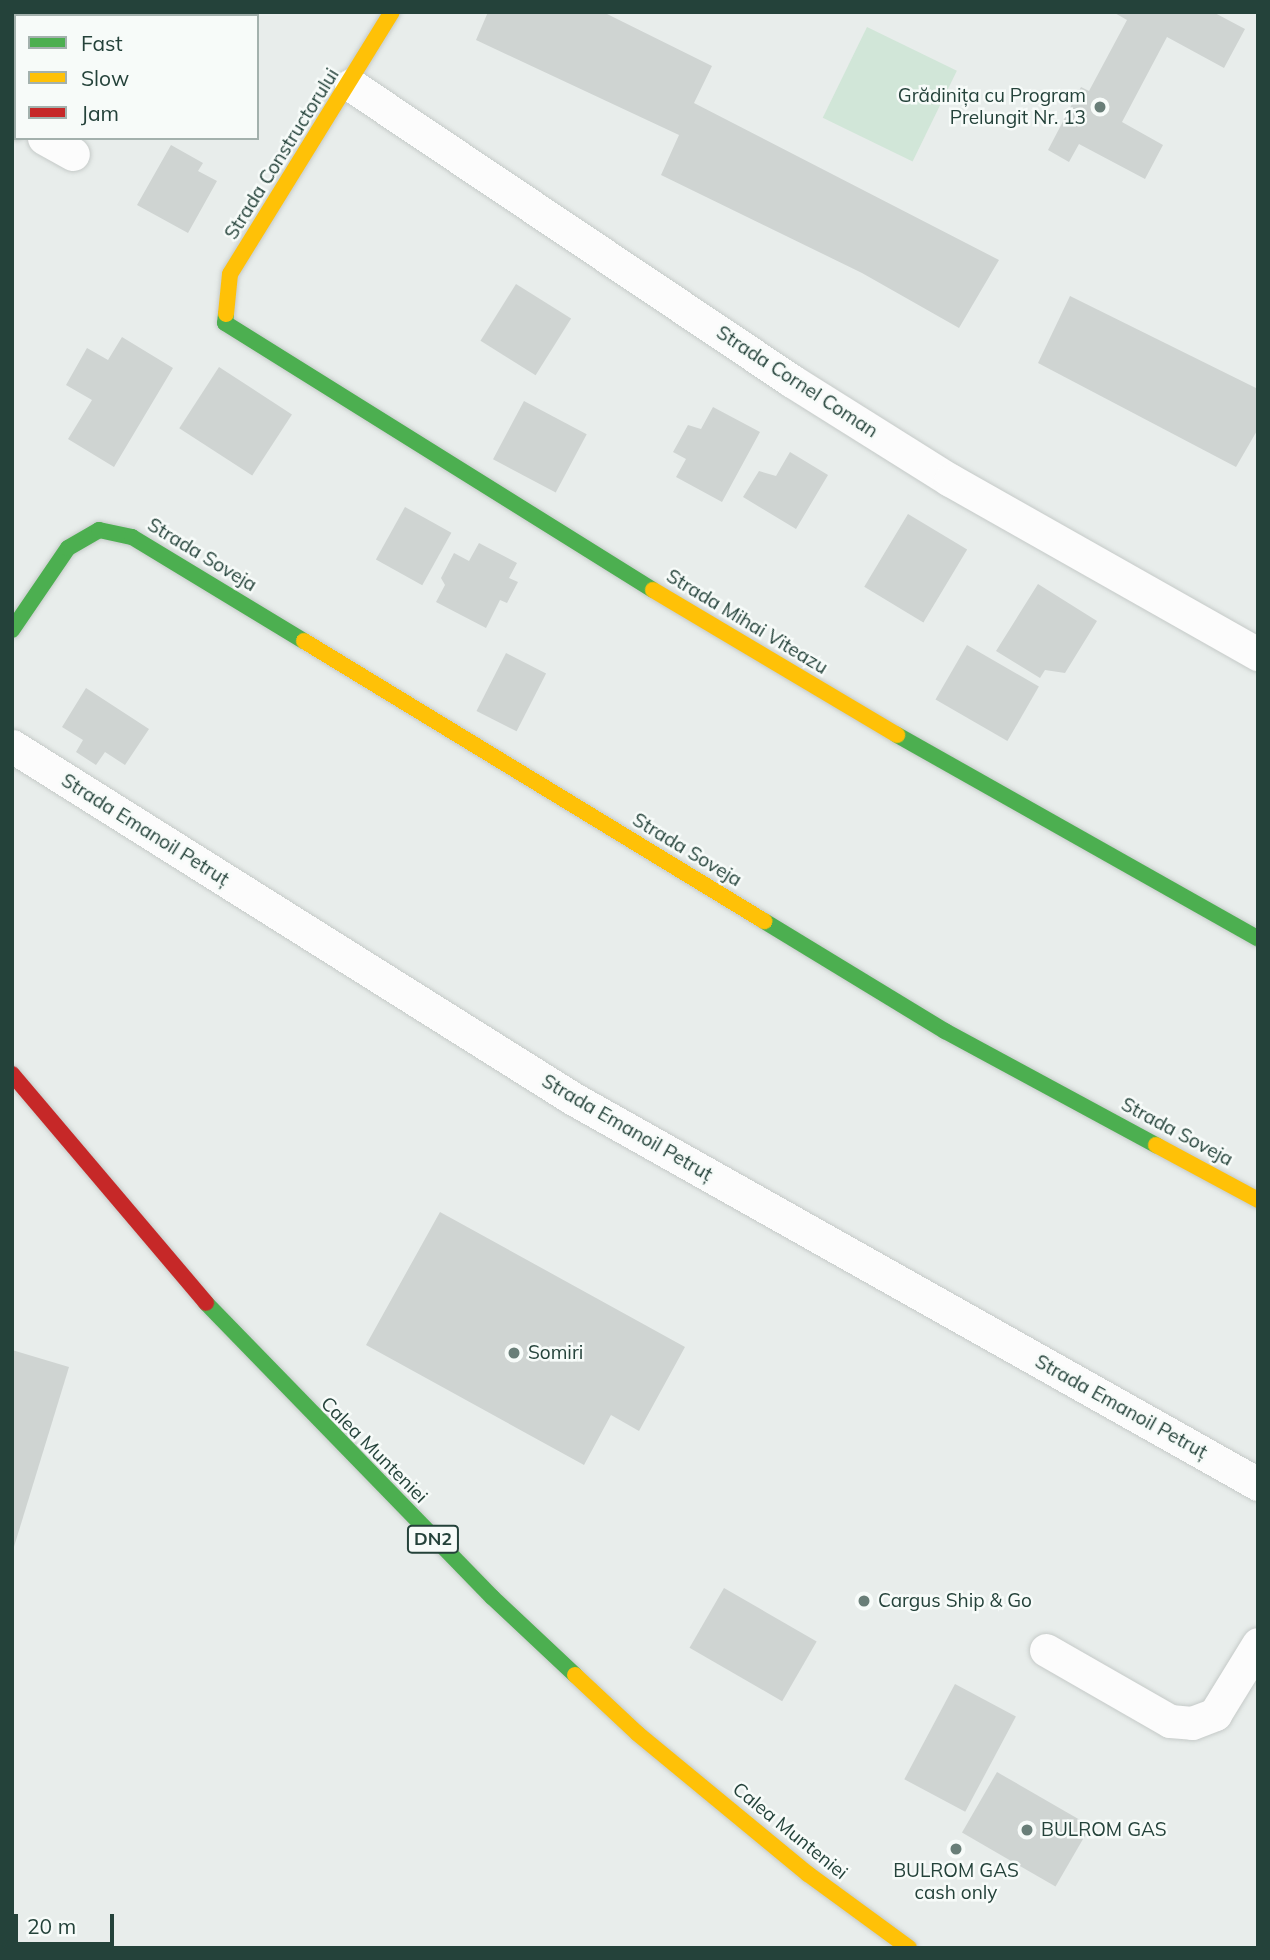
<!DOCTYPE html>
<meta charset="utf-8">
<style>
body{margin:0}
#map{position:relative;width:1270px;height:1960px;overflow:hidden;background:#e8edeb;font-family:Mulish,sans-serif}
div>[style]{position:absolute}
.green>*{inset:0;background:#d1e6d8;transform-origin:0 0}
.building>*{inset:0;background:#cfd4d2;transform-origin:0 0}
.roads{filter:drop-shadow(0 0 2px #c5cac8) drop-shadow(0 0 2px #c5cac8)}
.street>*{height:33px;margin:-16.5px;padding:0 16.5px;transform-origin:16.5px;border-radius:16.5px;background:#fcfcfc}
.fast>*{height:16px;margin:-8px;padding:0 8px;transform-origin:8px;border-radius:8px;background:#4caf50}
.slow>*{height:16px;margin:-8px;padding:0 8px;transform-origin:8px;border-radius:8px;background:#ffc107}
.jam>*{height:16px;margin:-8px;padding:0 8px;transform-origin:8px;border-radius:8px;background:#c62828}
.dots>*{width:19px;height:19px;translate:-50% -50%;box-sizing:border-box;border:4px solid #f7fbf9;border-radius:50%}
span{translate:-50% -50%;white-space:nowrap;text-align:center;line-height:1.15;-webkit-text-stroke:5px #f7fbf9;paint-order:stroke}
.shield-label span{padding:2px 5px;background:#f7fbf9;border:2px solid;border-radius:5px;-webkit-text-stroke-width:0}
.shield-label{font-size:18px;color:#24423a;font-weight:700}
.poi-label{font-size:19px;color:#24423a}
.right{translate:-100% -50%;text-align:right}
.left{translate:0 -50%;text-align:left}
.street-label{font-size:19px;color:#24423a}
.frame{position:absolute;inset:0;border:14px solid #24423a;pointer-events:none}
.legend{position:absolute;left:14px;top:14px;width:245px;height:126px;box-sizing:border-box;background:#f7fbf9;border:2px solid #a3b1ad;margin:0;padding:9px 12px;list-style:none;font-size:21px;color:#24423a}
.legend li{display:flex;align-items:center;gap:14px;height:35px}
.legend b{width:35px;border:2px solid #a3b1ad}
.scale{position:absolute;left:14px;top:1914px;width:100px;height:32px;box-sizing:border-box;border:4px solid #24423a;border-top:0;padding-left:9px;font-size:21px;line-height:24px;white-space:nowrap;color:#24423a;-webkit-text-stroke:5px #f7fbf9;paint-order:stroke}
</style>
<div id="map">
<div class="green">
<div style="left:867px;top:27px;width:100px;height:101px;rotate:26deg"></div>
</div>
<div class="building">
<div style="clip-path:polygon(488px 12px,603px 12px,712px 66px,694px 103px,999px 260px,959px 328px,862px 273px,661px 175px,679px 135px,476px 40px)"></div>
<div style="clip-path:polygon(1113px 12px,1213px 12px,1245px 29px,1224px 68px,1167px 37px,1122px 122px,1163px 145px,1145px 179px,1079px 144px,1069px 162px,1048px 150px,1081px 87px,1089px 91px,1127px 20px)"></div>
<div style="clip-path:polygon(171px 145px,203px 163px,198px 171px,217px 181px,188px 233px,137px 205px)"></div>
<div style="left:516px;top:284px;width:65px;height:67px;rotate:32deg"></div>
<div style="clip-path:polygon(1070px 296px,1258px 389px,1258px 429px,1236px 467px,1038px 363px)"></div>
<div style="clip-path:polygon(122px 337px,173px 368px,114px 467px,68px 439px,92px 400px,66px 385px,87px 348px,108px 360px)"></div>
<div style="left:219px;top:367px;width:87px;height:73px;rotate:33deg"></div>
<div style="left:524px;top:401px;width:71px;height:66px;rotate:28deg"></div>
<div style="clip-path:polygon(713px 407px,760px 432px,722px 502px,676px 477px,686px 459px,673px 452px,688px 425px,701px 429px)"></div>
<div style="clip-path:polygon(790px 452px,828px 475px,796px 529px,743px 497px,759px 471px,776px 476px)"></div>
<div style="left:405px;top:507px;width:53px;height:60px;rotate:29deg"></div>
<div style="left:908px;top:514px;width:69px;height:85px;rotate:31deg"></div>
<div style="clip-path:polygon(479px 543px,517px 563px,509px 578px,518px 582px,507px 603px,500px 600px,486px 628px,436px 602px,445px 585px,441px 578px,454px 553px,469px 561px)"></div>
<div style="clip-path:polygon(1038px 584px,1097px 621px,1065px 673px,1045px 670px,1040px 678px,996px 651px)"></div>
<div style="left:967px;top:645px;width:83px;height:63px;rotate:30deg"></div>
<div style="left:506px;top:653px;width:45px;height:65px;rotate:27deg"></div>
<div style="clip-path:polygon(86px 688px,149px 729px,125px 765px,105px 752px,96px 765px,76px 752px,83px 740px,62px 727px)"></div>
<div style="clip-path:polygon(440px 1212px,685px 1347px,639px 1431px,611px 1415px,584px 1465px,366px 1345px)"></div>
<div style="clip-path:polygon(12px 1350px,69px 1367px,13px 1550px,12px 1550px)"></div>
<div style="left:724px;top:1588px;width:107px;height:69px;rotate:30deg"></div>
<div style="left:955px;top:1684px;width:69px;height:108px;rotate:28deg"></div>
<div style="left:997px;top:1772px;width:108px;height:70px;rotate:30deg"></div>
</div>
<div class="roads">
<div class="street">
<div style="left:12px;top:43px;width:9px;rotate:-63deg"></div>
<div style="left:351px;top:85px;width:531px;rotate:33.87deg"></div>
<div style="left:792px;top:381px;width:186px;rotate:32.1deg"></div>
<div style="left:950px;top:480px;width:354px;rotate:29.5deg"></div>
<div style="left:12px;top:121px;width:4px;rotate:27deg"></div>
<div style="left:44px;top:138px;width:33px;rotate:29deg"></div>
<div style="left:12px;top:746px;width:661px;rotate:32.15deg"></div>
<div style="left:572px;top:1098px;width:787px;rotate:29.37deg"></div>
<div style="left:1046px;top:1650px;width:143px;rotate:29.8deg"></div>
<div style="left:1170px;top:1721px;width:22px;rotate:5deg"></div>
<div style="left:1192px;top:1723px;width:25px;rotate:-21deg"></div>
<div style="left:1215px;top:1714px;width:82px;rotate:-58.4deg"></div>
</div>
<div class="fast">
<div style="left:226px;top:314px;width:9px;rotate:96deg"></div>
<div style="left:225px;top:323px;width:504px;rotate:31.96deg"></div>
<div style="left:12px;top:630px;width:99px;rotate:-55.7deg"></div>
<div style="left:68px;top:548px;width:36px;rotate:-30deg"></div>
<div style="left:99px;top:530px;width:34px;rotate:12deg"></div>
<div style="left:132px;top:537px;width:201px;rotate:31.2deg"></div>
<div style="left:897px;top:735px;width:414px;rotate:29.4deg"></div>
<div style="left:764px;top:921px;width:212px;rotate:31.3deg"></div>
<div style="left:945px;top:1031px;width:240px;rotate:28.4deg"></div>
<div style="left:206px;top:1303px;width:410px;rotate:45.8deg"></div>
<div style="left:492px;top:1597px;width:114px;rotate:43.2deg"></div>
</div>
<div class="slow">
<div style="left:226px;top:314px;width:40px;rotate:-84.3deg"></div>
<div style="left:230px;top:274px;width:308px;rotate:-58.3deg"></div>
<div style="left:653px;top:590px;width:284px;rotate:30.7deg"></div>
<div style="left:304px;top:641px;width:539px;rotate:31.33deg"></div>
<div style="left:1156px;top:1145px;width:116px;rotate:28.3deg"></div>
<div style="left:575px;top:1675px;width:86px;rotate:43.1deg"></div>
<div style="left:638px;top:1734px;width:220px;rotate:39.5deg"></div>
<div style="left:808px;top:1874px;width:125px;rotate:36.2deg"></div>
</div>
<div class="jam">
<div style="left:12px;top:1074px;width:300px;rotate:49.7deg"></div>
</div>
</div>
<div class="dots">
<div style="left:1100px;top:107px;background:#697e78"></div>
<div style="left:514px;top:1353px;background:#697e78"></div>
<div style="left:864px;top:1601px;background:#697e78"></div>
<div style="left:1027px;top:1830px;background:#697e78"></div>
<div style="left:956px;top:1849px;background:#697e78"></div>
</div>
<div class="shield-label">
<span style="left:433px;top:1539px">DN2</span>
</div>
<div class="poi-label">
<span class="right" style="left:1086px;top:107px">Grădinița cu Program<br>Prelungit Nr. 13</span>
<span class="left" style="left:528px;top:1353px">Somiri</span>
<span class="left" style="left:878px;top:1601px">Cargus Ship &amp; Go</span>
<span class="left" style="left:1041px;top:1830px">BULROM GAS</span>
<span style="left:956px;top:1882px">BULROM GAS<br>cash only</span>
</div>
<div class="street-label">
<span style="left:282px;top:154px;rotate:-58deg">Strada Constructorului</span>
<span style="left:797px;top:382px;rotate:33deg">Strada Cornel Coman</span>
<span style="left:202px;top:555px;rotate:31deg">Strada Soveja</span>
<span style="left:747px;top:622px;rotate:31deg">Strada Mihai Viteazu</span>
<span style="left:145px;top:830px;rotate:32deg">Strada Emanoil Petruț</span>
<span style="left:687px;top:850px;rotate:31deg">Strada Soveja</span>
<span style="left:627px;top:1128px;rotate:30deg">Strada Emanoil Petruț</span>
<span style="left:1177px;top:1132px;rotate:28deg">Strada Soveja</span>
<span style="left:1121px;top:1407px;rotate:29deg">Strada Emanoil Petruț</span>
<span style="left:374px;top:1450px;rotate:45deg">Calea Munteniei</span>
<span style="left:790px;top:1831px;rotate:39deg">Calea Munteniei</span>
</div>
<div class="frame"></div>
<ul class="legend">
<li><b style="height:9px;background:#4caf50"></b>Fast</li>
<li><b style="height:9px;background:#ffc107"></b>Slow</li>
<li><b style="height:9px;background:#c62828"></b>Jam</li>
</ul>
<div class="scale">20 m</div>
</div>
